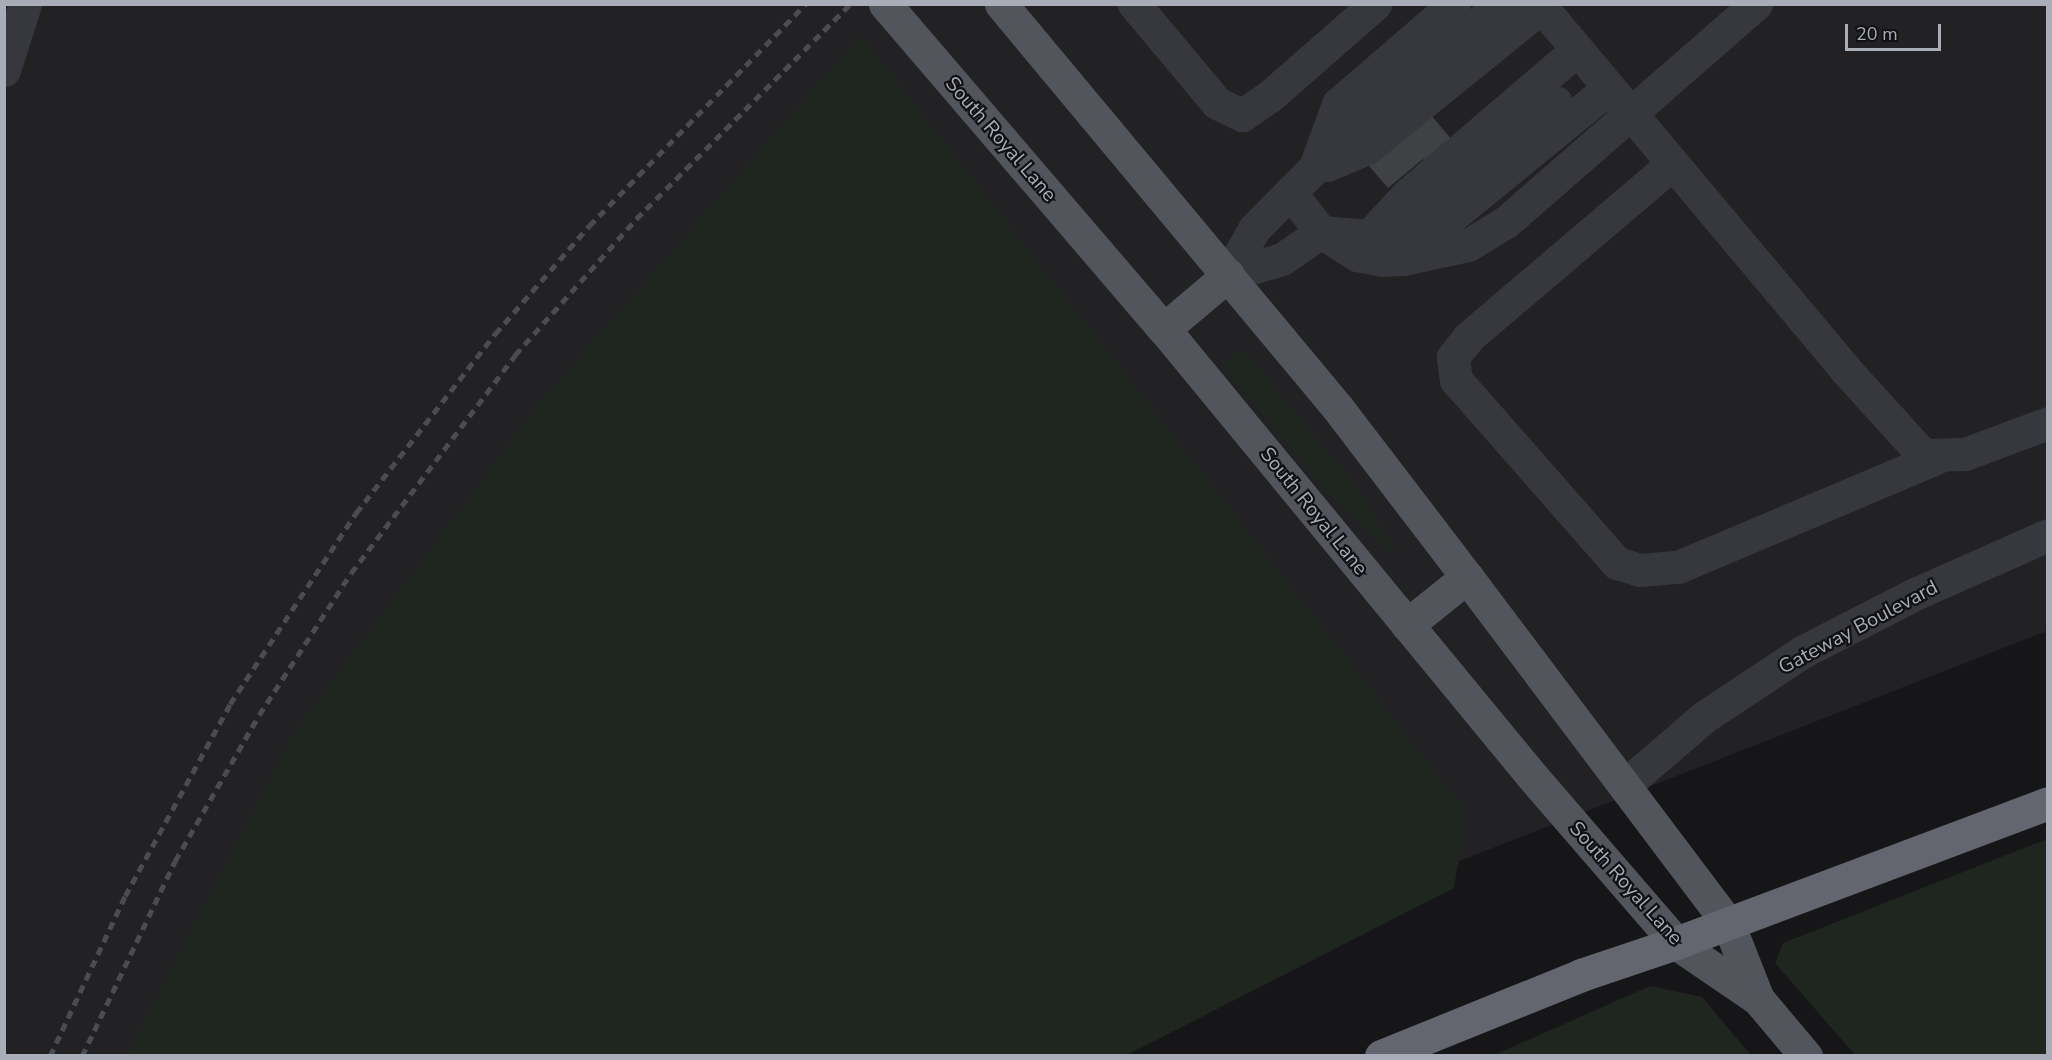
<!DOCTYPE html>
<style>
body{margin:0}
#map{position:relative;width:2052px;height:1060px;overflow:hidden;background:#161618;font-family:"Nunito Sans",sans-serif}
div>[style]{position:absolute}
.built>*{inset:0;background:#222225}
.green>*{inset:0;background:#1e261f}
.building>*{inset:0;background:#404145}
.minor>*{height:33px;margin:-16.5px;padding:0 16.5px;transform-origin:16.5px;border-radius:16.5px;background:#37383d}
.major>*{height:33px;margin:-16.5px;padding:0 16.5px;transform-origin:16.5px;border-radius:16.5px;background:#53555c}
.highway>*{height:33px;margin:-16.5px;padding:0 16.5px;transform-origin:16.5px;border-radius:16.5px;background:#63666e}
.rail>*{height:4.5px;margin-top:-2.25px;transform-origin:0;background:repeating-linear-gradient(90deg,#4a4c52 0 8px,transparent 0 14px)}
span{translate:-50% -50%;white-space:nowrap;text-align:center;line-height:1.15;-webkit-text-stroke:4.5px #111113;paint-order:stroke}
.street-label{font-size:20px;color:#a8adb8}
.frame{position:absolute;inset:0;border:6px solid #a8adb8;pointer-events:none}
.scale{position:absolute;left:1845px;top:24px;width:96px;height:27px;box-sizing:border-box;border:3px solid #a8adb8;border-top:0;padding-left:8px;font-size:18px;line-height:21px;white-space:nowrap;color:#a8adb8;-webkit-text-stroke:4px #111113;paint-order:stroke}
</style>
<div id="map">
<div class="built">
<div style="clip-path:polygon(5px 5px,2047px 5px,2047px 631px,1462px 860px,1060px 1055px,5px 1056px)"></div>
</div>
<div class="green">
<div style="clip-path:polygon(861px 35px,1466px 811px,1454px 888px,1127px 1055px,127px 1055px,294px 733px,539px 404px)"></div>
<div style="clip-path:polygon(1235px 350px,1249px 356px,1359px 489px,1395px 551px,1393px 556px,1332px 496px,1228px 373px,1227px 363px)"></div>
<div style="clip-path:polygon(2047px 839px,2047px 1055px,1855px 1055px,1775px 963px,1783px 943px)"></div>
<div style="clip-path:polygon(1650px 986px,1702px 997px,1751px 1055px,1494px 1055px)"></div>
</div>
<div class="building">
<div style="clip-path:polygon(1377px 51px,1500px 197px,1473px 219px,1423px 159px,1388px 188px,1369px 166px,1404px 136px)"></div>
</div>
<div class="minor">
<div style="left:1134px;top:4px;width:129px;rotate:50deg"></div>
<div style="left:1217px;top:103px;width:28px;rotate:26deg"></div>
<div style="left:1242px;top:115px;width:34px;rotate:-34deg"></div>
<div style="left:1270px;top:96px;width:140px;rotate:-41.2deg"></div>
<div style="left:1539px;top:4px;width:476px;rotate:50deg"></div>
<div style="left:1845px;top:369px;width:116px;rotate:47.8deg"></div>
<div style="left:1923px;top:455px;width:42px;rotate:-1.4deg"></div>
<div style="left:1965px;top:454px;width:89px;rotate:-20.5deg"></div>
<div style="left:4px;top:70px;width:69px;rotate:-72.3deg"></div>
<div style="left:1318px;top:159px;width:59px;rotate:-70deg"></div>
<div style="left:1338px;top:104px;width:153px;rotate:-40.8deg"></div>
<div style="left:1672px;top:164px;width:267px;rotate:139.6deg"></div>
<div style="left:1469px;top:337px;width:26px;rotate:129deg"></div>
<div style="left:1453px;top:357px;width:23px;rotate:83deg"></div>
<div style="left:1456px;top:380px;width:244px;rotate:48.7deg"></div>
<div style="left:1617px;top:563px;width:24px;rotate:17deg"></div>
<div style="left:1640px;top:570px;width:38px;rotate:-5deg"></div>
<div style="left:1678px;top:567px;width:280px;rotate:-22.9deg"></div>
<div style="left:1327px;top:165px;width:43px;rotate:-23deg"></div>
<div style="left:1367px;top:148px;width:224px;rotate:-39deg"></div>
<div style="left:1290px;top:192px;width:51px;rotate:52.2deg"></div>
<div style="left:1321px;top:232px;width:43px;rotate:32.6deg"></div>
<div style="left:1357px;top:255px;width:25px;rotate:11deg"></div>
<div style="left:1382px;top:260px;width:22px;rotate:-3deg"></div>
<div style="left:1404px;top:259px;width:66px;rotate:-12.3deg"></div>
<div style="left:1468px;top:245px;width:44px;rotate:-31.2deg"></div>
<div style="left:1506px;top:222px;width:332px;rotate:-41.1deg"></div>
<div style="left:1423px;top:213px;width:173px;rotate:-39.8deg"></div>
<div style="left:1369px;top:236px;width:56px;rotate:-47.2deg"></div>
<div style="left:1407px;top:195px;width:223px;rotate:-40.5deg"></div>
<div style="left:1228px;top:275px;width:56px;rotate:-16.5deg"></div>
<div style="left:1282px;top:259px;width:47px;rotate:-34.7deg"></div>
<div style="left:1321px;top:232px;width:48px;rotate:4.8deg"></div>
<div style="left:1369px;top:236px;width:73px;rotate:-8.7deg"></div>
<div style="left:1441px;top:225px;width:215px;rotate:-39.2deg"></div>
<div style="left:1228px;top:275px;width:53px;rotate:-60.5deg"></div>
<div style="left:1254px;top:229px;width:141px;rotate:-45.3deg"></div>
<div style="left:1353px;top:129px;width:194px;rotate:-40.2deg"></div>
<div style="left:1625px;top:785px;width:104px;rotate:-40.7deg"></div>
<div style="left:1704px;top:717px;width:118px;rotate:-33.6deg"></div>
<div style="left:1802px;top:652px;width:129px;rotate:-27.2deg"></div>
<div style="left:1917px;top:593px;width:143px;rotate:-23.9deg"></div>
</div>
<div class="major">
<div style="left:885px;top:4px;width:428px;rotate:49.4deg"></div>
<div style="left:1164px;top:329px;width:579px;rotate:50.54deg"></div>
<div style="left:1532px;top:776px;width:221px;rotate:49.2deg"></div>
<div style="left:1676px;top:943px;width:99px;rotate:34.3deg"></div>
<div style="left:1758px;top:999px;width:75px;rotate:49.9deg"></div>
<div style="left:1001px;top:4px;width:525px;rotate:50.18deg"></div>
<div style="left:1337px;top:407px;width:214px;rotate:52.6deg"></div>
<div style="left:1467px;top:577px;width:433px;rotate:53deg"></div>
<div style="left:1728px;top:923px;width:82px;rotate:68.5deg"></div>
<div style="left:1164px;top:329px;width:84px;rotate:-40.2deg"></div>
<div style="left:1407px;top:625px;width:77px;rotate:-38.7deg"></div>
</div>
<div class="highway">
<div style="left:1381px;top:1056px;width:216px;rotate:-22deg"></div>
<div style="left:1581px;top:975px;width:100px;rotate:-18.6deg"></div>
<div style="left:1676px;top:943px;width:397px;rotate:-20.6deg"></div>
</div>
<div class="rail">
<div style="left:50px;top:1056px;width:177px;rotate:-64.9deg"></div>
<div style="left:125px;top:896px;width:219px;rotate:-61.3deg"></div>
<div style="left:230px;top:704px;width:229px;rotate:-56.6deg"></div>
<div style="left:356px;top:513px;width:227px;rotate:-52.2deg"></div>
<div style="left:495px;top:334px;width:143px;rotate:-49deg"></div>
<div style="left:589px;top:226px;width:310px;rotate:-45.7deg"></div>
<div style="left:82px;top:1056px;width:216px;rotate:-64.5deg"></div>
<div style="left:175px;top:861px;width:168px;rotate:-60.1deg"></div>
<div style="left:259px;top:715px;width:169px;rotate:-57.1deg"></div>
<div style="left:351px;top:573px;width:273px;rotate:-53deg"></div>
<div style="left:515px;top:355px;width:182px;rotate:-48.3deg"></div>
<div style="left:636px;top:219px;width:303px;rotate:-45.1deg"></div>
</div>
<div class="street-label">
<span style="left:1001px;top:139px;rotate:49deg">South Royal Lane</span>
<span style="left:1314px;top:511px;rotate:51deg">South Royal Lane</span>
<span style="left:1858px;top:627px;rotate:-28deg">Gateway Boulevard</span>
<span style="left:1626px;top:883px;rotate:48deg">South Royal Lane</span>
</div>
<div class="frame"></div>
<div class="scale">20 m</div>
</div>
